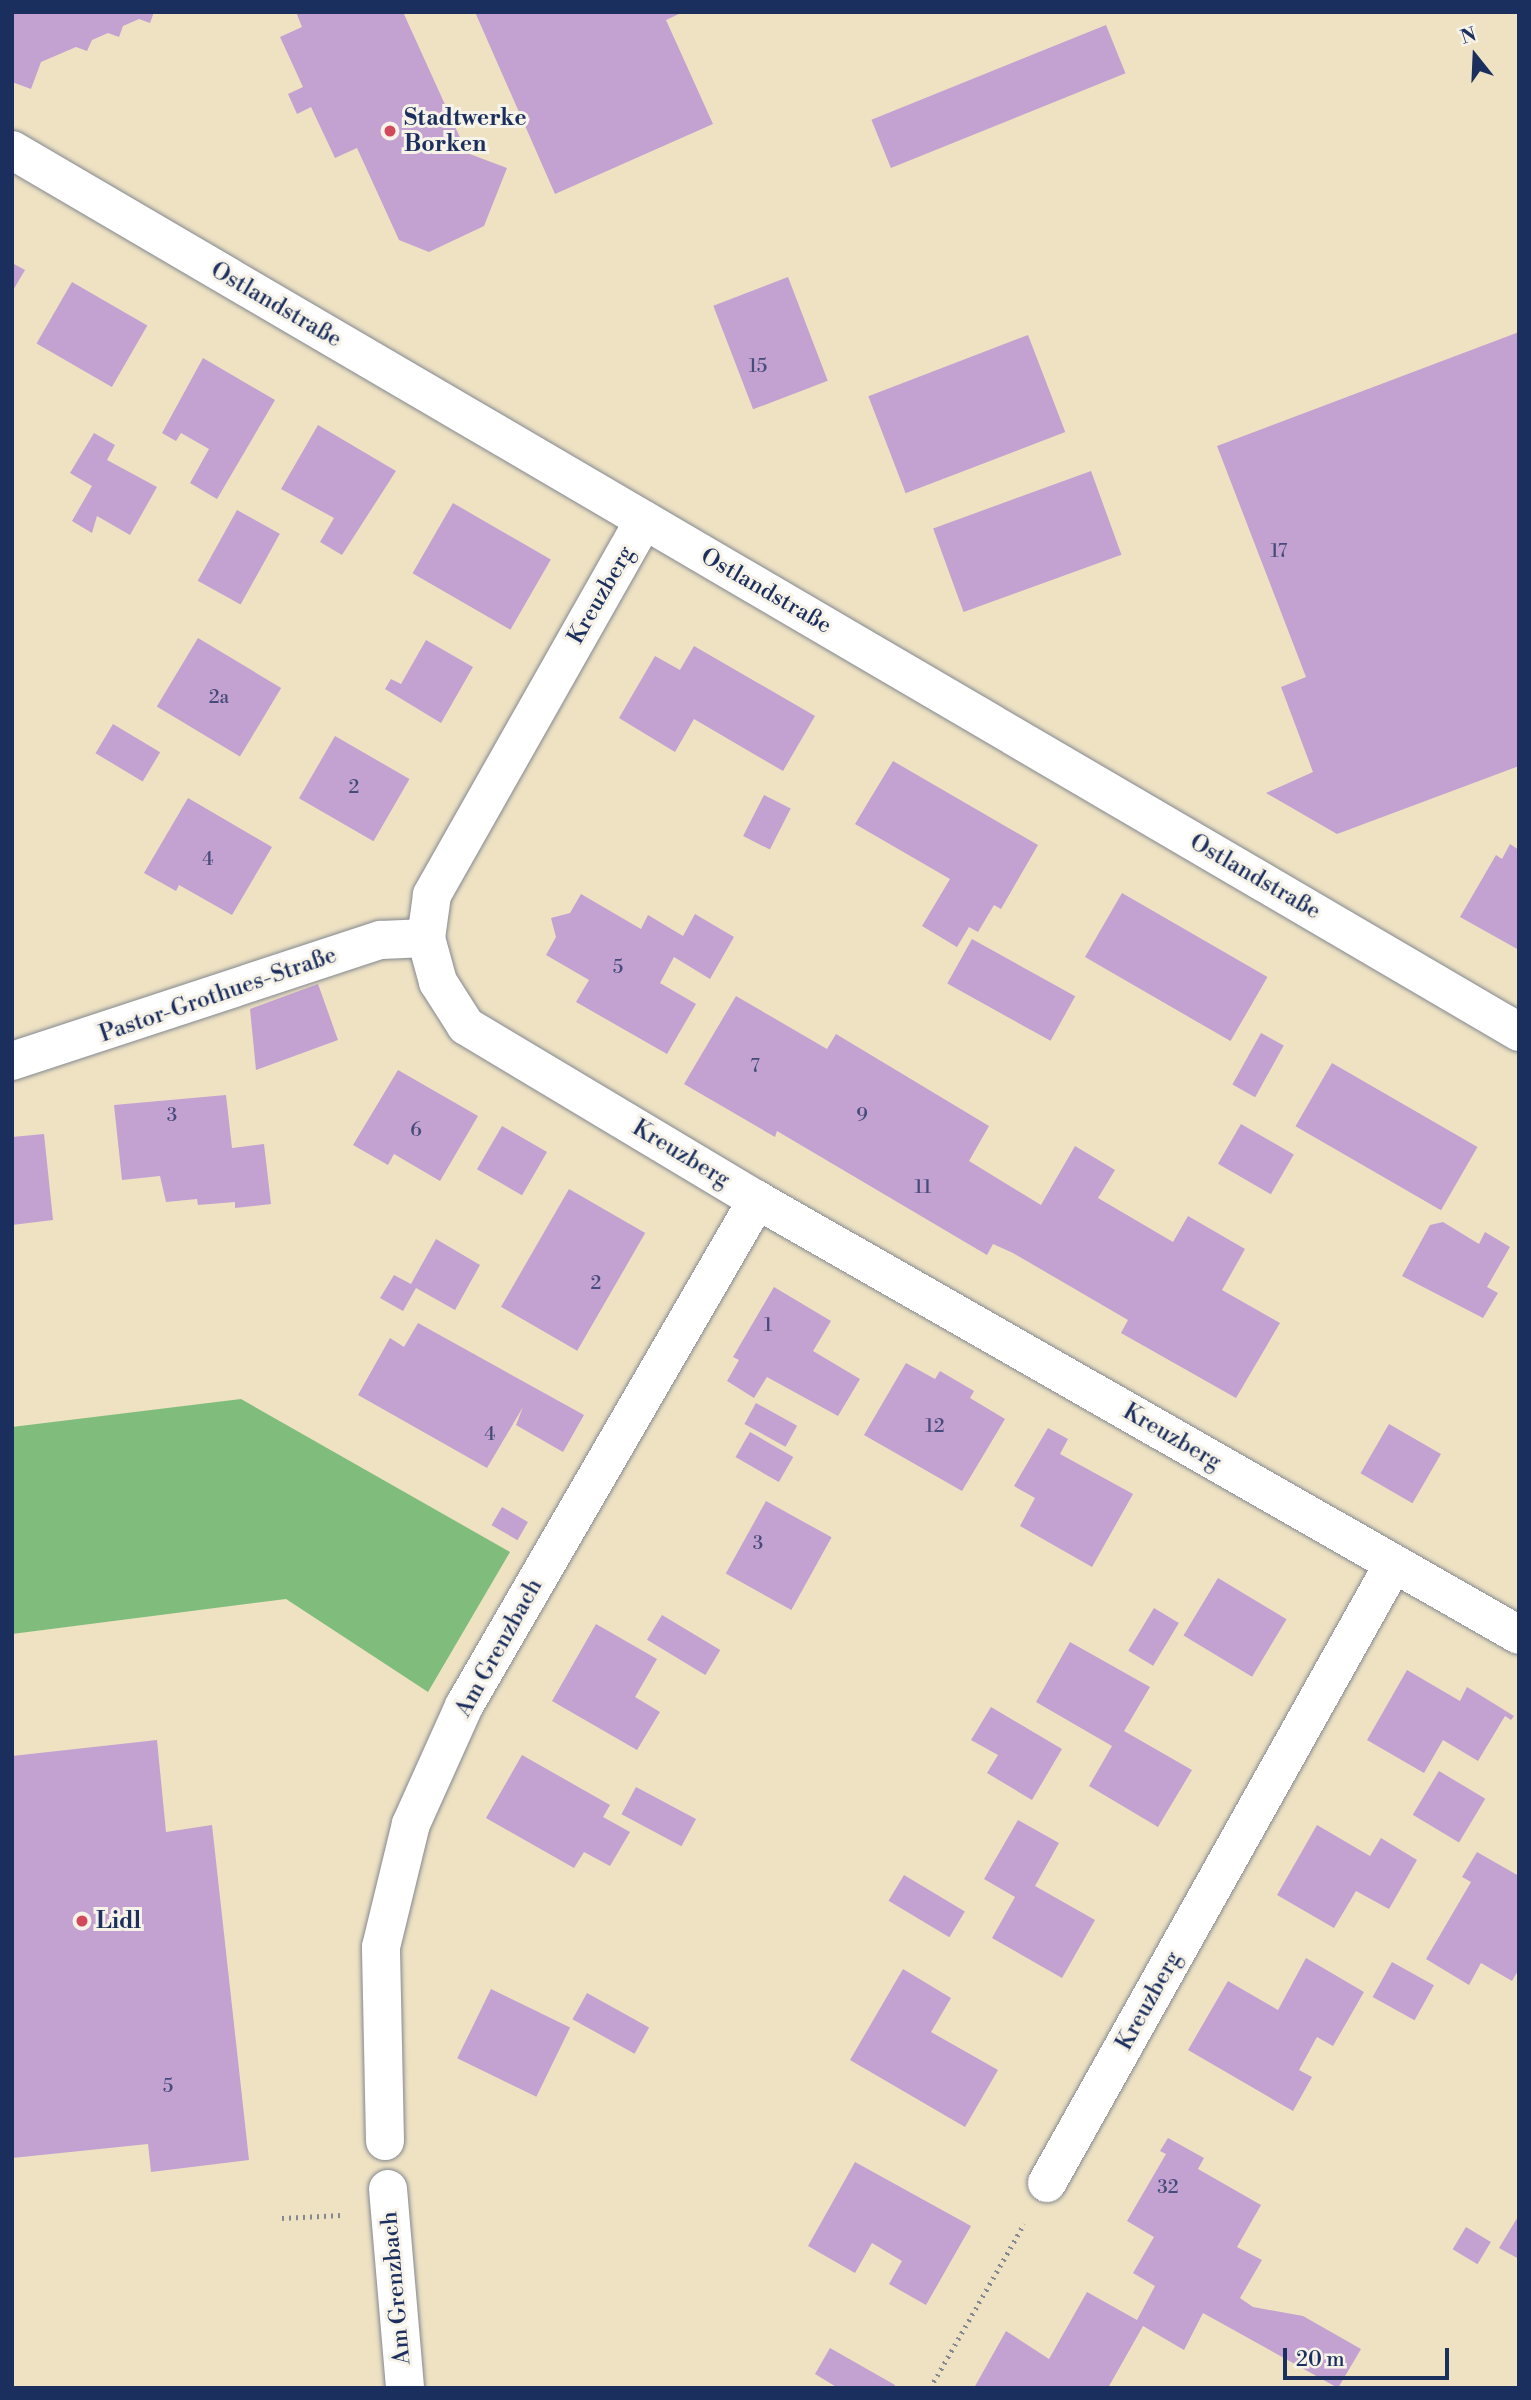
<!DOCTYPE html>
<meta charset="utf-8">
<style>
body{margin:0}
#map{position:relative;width:1531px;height:2400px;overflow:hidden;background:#eee2c3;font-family:"Libre Bodoni",serif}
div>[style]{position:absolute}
.forest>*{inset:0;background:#80bd7c}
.building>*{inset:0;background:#c3a2d1;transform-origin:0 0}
.path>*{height:4.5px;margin-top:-2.25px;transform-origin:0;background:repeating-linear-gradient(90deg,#848890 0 2px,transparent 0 7px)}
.roads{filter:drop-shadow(0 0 2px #848890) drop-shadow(0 0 2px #848890)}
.minor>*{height:38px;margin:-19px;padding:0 19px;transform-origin:19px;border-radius:19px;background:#fff}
.dots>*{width:19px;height:19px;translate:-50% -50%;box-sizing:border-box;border:4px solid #f7f3e8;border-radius:50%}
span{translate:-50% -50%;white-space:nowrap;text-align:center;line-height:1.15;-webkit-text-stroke:6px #f7f3e8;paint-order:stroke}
.number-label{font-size:19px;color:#454c7b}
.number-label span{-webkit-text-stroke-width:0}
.poi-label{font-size:23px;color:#1b2f5e;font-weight:700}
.left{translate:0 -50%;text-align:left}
.street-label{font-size:23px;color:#1b2f5e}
.frame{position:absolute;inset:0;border:14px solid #1b2f5e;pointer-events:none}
.north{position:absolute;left:1440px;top:21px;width:70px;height:70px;-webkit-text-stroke:5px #f7f3e8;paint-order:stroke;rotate:342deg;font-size:19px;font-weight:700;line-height:28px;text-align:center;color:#1b2f5e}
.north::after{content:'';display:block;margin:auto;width:24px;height:32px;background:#1b2f5e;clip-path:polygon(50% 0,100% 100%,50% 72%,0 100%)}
.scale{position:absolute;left:1283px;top:2348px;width:166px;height:32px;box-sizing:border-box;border:4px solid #1b2f5e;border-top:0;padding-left:9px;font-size:21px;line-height:24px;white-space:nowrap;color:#1b2f5e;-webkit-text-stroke:5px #f7f3e8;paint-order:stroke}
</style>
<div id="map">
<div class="forest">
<div style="clip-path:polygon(241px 1399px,510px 1552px,428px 1692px,286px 1599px,12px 1634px,12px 1427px)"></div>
</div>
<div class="building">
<div style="clip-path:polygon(12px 12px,154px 12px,150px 23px,139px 19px,123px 26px,119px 37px,108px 33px,92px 40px,87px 51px,76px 47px,41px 62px,31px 89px,12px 82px)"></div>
<div style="clip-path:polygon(296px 12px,403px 12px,467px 153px,507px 168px,484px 226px,429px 252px,399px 240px,357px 148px,335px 158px,311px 107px,297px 114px,288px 94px,303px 87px,280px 37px,302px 27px)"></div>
<div style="clip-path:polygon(475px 12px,683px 12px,666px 20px,713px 124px,555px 194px)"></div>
<div style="left:1106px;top:25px;width:52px;height:253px;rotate:68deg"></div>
<div style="clip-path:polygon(12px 263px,25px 270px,12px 292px)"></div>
<div style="left:788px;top:277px;width:111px;height:80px;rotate:69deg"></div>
<div style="left:72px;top:282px;width:87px;height:71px;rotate:30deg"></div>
<div style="clip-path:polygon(1519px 332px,1519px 766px,1337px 834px,1266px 793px,1313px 772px,1281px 687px,1306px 677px,1217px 446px)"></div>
<div style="left:1028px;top:335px;width:104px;height:171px;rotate:69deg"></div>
<div style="clip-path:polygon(203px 358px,275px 400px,217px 499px,190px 483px,209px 449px,181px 433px,176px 441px,162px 433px)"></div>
<div style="clip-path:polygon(318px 425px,396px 471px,342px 555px,320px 542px,334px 518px,281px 489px)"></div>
<div style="clip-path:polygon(94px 433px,115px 445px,107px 460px,157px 487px,130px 535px,97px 516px,92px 533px,72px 521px,92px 486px,70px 473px)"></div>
<div style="left:1091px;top:471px;width:89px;height:168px;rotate:70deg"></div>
<div style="left:453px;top:503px;width:113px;height:81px;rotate:30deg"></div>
<div style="left:237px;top:510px;width:49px;height:81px;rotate:29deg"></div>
<div style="left:198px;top:638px;width:97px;height:80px;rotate:31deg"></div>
<div style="clip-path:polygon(426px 640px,473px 667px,441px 723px,385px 689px,391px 679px,401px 684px)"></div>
<div style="clip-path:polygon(694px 646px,815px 716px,783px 771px,694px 719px,675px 752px,619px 718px,655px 656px,680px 670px)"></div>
<div style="left:113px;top:724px;width:55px;height:34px;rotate:31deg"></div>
<div style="left:335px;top:736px;width:86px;height:72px;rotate:30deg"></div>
<div style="clip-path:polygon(893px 761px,1038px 845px,1001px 909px,994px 905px,978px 932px,969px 927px,957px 947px,922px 926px,950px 879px,855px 824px)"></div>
<div style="left:764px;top:795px;width:30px;height:46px;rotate:27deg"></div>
<div style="clip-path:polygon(188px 798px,272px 847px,232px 915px,179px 885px,176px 891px,144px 873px)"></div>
<div style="clip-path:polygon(1510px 844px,1519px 850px,1519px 950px,1460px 917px,1496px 855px,1502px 859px)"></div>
<div style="left:1122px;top:893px;width:168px;height:74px;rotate:30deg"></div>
<div style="clip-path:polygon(581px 894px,641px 929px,648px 915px,683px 936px,695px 914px,734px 937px,710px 979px,674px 957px,660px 983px,696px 1004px,667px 1054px,576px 1002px,589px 980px,546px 955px,556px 937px,551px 918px,570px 913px)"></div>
<div style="left:972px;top:939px;width:118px;height:51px;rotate:29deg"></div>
<div style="clip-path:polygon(318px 984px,338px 1040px,256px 1070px,250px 1009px)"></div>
<div style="clip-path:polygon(736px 996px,827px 1049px,836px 1034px,989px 1126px,969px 1161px,1041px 1205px,1075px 1146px,1115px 1170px,1098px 1198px,1173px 1242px,1188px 1216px,1245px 1249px,1222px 1290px,1280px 1323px,1236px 1398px,1121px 1333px,1128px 1320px,1013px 1253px,993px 1244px,987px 1255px,777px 1131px,775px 1137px,684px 1084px)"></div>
<div style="left:1261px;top:1033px;width:26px;height:59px;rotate:29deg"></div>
<div style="left:1332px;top:1063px;width:168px;height:73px;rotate:30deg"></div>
<div style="clip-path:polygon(398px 1070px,478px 1116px,440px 1181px,394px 1154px,388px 1165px,353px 1145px)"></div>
<div style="clip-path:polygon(226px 1095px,232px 1148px,264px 1144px,271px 1204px,235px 1208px,235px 1202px,198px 1205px,197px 1199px,166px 1202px,160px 1176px,122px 1180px,114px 1105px)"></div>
<div style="left:1241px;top:1124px;width:61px;height:46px;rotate:30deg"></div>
<div style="left:502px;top:1126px;width:52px;height:50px;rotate:30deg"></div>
<div style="clip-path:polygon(44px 1134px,53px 1220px,12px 1225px,12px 1137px)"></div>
<div style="left:569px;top:1189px;width:88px;height:136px;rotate:30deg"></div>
<div style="clip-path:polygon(1443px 1222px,1479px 1244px,1485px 1232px,1510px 1247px,1487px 1287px,1498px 1293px,1483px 1318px,1402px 1276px,1430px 1225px)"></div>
<div style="clip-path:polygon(436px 1239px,480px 1265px,455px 1310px,416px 1288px,403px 1311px,380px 1298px,394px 1275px,411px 1284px)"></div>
<div style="clip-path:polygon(774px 1287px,831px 1321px,813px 1351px,860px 1379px,838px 1416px,767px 1377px,754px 1398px,727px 1381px,739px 1360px,733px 1357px)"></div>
<div style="clip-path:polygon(418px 1323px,584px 1415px,563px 1452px,516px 1425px,523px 1407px,487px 1468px,358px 1395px,390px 1338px,404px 1347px)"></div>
<div style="clip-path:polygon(906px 1363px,935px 1379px,940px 1371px,974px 1391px,970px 1398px,1005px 1419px,962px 1491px,864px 1435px)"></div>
<div style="left:756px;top:1403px;width:47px;height:24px;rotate:29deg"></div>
<div style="left:1389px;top:1424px;width:60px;height:57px;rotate:30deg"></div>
<div style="clip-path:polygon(1048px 1428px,1068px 1439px,1060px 1454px,1133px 1494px,1092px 1567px,1020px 1526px,1035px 1498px,1014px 1486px)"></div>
<div style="left:750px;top:1432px;width:50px;height:29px;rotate:30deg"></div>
<div style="left:766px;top:1501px;width:75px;height:83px;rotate:29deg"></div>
<div style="left:502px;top:1507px;width:30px;height:21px;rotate:30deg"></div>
<div style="left:1218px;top:1578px;width:80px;height:67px;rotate:31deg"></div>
<div style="left:1154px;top:1608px;width:29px;height:50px;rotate:31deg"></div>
<div style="left:662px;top:1615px;width:68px;height:29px;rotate:31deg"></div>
<div style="clip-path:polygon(596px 1624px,657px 1659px,635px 1697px,660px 1712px,637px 1750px,552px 1701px)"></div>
<div style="clip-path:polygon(1070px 1642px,1150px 1687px,1124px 1731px,1192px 1770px,1158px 1827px,1089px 1786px,1112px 1746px,1036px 1702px)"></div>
<div style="clip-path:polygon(1407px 1670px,1460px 1701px,1467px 1687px,1514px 1716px,1511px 1720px,1505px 1716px,1478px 1761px,1443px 1740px,1424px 1773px,1367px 1740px)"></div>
<div style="clip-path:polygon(991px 1707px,1062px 1749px,1032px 1800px,987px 1773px,998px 1755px,971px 1740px)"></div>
<div style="clip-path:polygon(157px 1740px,166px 1832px,212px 1825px,249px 2160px,151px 2172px,148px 2144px,12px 2158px,12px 1756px)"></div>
<div style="clip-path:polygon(522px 1755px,610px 1805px,603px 1817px,630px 1832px,610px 1866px,584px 1852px,574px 1868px,486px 1818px)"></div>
<div style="left:1439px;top:1771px;width:54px;height:51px;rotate:31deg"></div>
<div style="left:636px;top:1787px;width:68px;height:31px;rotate:28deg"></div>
<div style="clip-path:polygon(1018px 1820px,1059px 1843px,1035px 1886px,1095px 1920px,1062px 1978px,992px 1938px,1015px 1897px,984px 1879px)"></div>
<div style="clip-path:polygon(1317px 1825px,1370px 1856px,1381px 1838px,1417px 1860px,1389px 1909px,1356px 1891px,1334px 1928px,1277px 1895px)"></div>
<div style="clip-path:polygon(1477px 1852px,1519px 1876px,1519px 1969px,1512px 1981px,1481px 1963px,1469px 1985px,1426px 1959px,1471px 1882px,1462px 1877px)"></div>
<div style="left:904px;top:1875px;width:71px;height:30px;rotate:31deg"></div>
<div style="clip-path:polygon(1306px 1958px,1364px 1992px,1333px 2046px,1317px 2037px,1299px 2070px,1312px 2077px,1293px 2111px,1188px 2050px,1228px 1981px,1278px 2010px)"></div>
<div style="left:1392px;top:1962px;width:48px;height:40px;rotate:29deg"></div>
<div style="clip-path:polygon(903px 1969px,951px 1998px,931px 2032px,998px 2070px,965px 2127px,850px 2060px)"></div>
<div style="left:491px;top:1989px;width:88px;height:77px;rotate:26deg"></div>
<div style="left:587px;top:1993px;width:71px;height:30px;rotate:29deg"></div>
<div style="clip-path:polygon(1168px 2138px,1204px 2158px,1198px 2169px,1261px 2205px,1237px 2247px,1262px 2260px,1240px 2298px,1253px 2307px,1303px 2316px,1361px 2349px,1338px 2388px,1203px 2313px,1184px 2350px,1143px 2326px,1108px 2388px,974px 2388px,1006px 2331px,1049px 2359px,1087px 2292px,1137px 2320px,1155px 2286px,1133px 2273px,1154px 2237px,1127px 2221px,1166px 2154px,1160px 2151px)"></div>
<div style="clip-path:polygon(855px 2162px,971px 2226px,926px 2305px,889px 2284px,902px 2261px,872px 2243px,855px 2273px,808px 2246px)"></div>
<div style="clip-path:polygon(1519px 2215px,1519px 2259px,1499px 2248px)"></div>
<div style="left:1466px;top:2227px;width:29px;height:26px;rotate:31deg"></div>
<div style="clip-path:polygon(830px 2348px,895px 2385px,893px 2388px,838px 2388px,815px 2374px)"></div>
</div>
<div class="path">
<div style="left:282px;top:2218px;width:59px;rotate:-2.9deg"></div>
<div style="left:930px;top:2388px;width:189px;rotate:-60.2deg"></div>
</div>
<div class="roads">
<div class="minor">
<div style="left:12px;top:150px;width:1746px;rotate:30.34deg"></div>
<div style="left:644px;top:520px;width:431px;rotate:119.5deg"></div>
<div style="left:432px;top:895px;width:43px;rotate:97.9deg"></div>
<div style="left:426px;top:938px;width:46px;rotate:74.7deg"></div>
<div style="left:438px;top:982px;width:52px;rotate:57.5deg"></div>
<div style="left:466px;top:1026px;width:339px;rotate:30.9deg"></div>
<div style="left:757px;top:1200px;width:877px;rotate:29.72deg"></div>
<div style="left:12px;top:1061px;width:388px;rotate:-18.2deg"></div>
<div style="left:381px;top:940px;width:45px;rotate:-2.5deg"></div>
<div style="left:385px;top:2141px;width:194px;rotate:-91.2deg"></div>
<div style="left:381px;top:1947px;width:127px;rotate:-76.3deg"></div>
<div style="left:411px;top:1824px;width:129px;rotate:-65.8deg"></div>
<div style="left:464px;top:1706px;width:585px;rotate:-59.93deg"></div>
<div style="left:1047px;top:2183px;width:710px;rotate:-60.77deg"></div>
<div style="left:388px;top:2189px;width:200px;rotate:85.1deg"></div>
</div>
</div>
<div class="dots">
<div style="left:390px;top:131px;background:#d1495b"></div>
<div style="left:82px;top:1921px;background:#d1495b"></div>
</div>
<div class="number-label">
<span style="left:758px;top:367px">15</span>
<span style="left:1279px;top:552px">17</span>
<span style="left:219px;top:698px">2a</span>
<span style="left:354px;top:788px">2</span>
<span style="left:208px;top:860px">4</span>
<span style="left:618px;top:968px">5</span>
<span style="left:755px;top:1067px">7</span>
<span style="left:172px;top:1116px">3</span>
<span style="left:862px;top:1116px">9</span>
<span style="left:416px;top:1131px">6</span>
<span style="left:923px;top:1188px">11</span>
<span style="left:596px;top:1284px">2</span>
<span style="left:768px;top:1326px">1</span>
<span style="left:935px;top:1427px">12</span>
<span style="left:490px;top:1435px">4</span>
<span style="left:758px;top:1544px">3</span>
<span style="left:168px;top:2087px">5</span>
<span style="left:1168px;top:2188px">32</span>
</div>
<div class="poi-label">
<span class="left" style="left:404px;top:131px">Stadtwerke<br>Borken</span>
<span class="left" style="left:96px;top:1921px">Lidl</span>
</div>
<div class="street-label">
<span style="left:276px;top:305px;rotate:30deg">Ostlandstraße</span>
<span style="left:766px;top:591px;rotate:30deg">Ostlandstraße</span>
<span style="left:601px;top:595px;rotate:-60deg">Kreuzberg</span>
<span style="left:1255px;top:877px;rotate:30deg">Ostlandstraße</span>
<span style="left:218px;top:995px;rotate:-19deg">Pastor-Grothues-Straße</span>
<span style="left:681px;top:1154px;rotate:31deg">Kreuzberg</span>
<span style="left:1172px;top:1437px;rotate:30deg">Kreuzberg</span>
<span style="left:499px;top:1648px;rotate:-61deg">Am Grenzbach</span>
<span style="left:1149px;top:2001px;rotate:-61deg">Kreuzberg</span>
<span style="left:396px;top:2288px;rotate:-95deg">Am Grenzbach</span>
</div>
<div class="frame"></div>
<div class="north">N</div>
<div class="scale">20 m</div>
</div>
